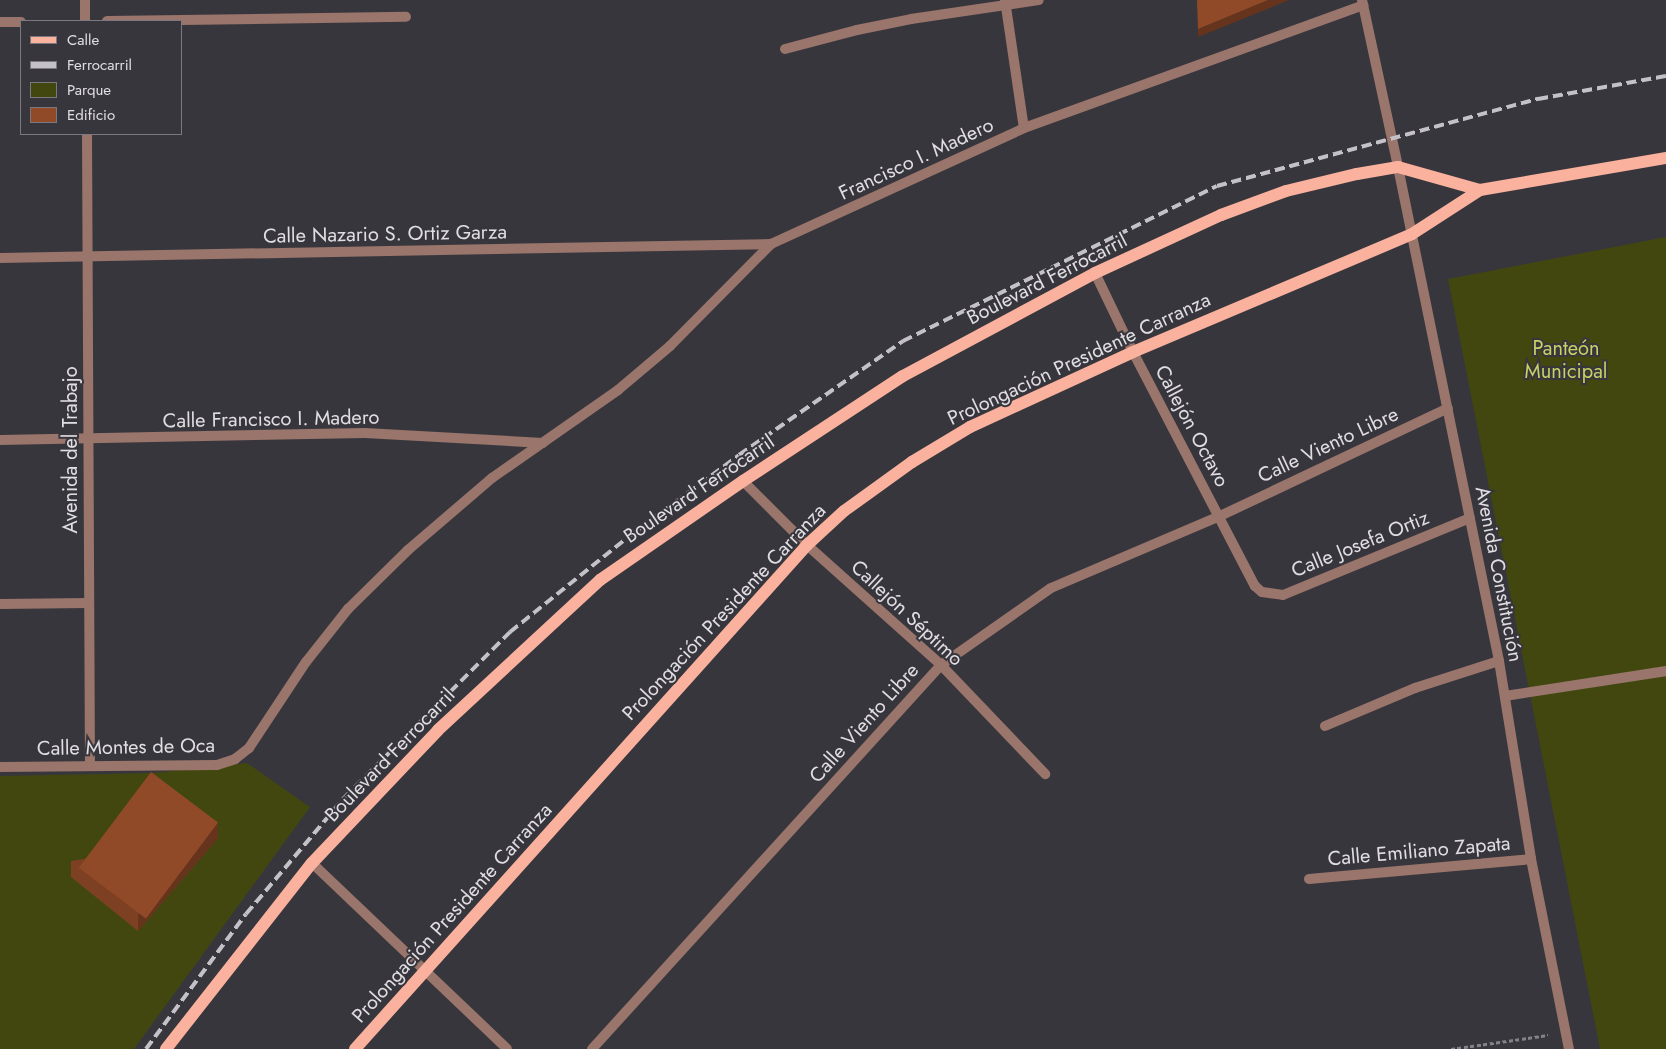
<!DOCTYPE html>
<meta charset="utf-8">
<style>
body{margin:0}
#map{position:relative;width:1666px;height:1049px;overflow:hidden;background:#38363d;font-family:Jost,sans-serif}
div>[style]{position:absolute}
.green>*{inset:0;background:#424710}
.path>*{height:3px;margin-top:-1.5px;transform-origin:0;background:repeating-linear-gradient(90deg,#848288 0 4px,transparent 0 6.5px)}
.service>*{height:10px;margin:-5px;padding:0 5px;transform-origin:5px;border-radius:5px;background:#99756b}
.minor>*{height:10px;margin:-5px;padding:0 5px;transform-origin:5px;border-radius:5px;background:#99756b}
.tertiary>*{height:10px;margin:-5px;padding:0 5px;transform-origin:5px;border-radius:5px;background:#99756b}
.primary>*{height:12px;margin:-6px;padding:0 6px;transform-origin:6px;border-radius:6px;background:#fab19d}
.rail>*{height:4px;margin-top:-2px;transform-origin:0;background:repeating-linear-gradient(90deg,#c4c2c8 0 10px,transparent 0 15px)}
.wall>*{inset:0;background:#7d4022}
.shaded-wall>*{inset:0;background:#66341c}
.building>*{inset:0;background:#914a28;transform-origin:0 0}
span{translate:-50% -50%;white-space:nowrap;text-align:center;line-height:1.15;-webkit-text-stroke:4px #38363d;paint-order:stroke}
.street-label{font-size:20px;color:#e0dee3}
.park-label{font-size:20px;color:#c6d263}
.legend{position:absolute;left:20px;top:20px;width:162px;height:115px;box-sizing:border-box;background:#38363d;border:1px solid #7b797f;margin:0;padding:6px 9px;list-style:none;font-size:15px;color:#e0dee3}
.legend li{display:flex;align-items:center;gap:10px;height:25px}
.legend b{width:25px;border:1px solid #7b797f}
</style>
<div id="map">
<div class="green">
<div style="clip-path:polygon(1666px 237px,1666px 1049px,1600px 1049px,1448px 279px)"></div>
<div style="clip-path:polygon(247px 763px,310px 807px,134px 1049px,0 1049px,0 776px,152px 773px)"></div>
</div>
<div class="path">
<div style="left:1451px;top:1049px;width:98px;rotate:-8.2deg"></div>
</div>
<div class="service">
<div style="left:1505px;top:696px;width:163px;rotate:-8.8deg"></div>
<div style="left:592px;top:1049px;width:519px;rotate:-47.73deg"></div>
<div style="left:941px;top:665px;width:134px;rotate:-35deg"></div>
<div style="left:1051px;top:588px;width:184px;rotate:-23.1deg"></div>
<div style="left:1220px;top:516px;width:252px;rotate:-25.3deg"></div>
</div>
<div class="minor">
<div style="left:85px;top:0;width:21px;rotate:90deg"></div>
<div style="left:1005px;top:0;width:129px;rotate:81.6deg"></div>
<div style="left:1362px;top:0;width:171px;rotate:77.8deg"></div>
<div style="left:107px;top:21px;width:299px;rotate:-0.8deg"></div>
<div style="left:0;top:22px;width:21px"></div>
<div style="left:785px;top:49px;width:74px;rotate:-14.8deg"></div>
<div style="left:857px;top:30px;width:55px;rotate:-11.5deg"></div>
<div style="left:911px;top:19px;width:129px;rotate:-8.4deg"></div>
<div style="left:87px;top:134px;width:632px;rotate:89.73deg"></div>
<div style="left:0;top:258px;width:771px;rotate:-1.04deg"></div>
<div style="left:1095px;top:273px;width:88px;rotate:64.3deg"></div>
<div style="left:1133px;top:352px;width:264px;rotate:62.5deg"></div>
<div style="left:1255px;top:586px;width:9px;rotate:41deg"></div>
<div style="left:1262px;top:592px;width:21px;rotate:8deg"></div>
<div style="left:1283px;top:595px;width:202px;rotate:-22.4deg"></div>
<div style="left:0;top:440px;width:365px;rotate:-1.1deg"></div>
<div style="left:365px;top:433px;width:178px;rotate:3.2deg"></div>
<div style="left:743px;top:481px;width:91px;rotate:45deg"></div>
<div style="left:807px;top:545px;width:180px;rotate:41.8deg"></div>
<div style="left:941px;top:665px;width:151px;rotate:46.3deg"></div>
<div style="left:0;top:604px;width:89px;rotate:-0.6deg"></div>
<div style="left:1325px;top:726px;width:98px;rotate:-22.9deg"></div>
<div style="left:1415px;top:688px;width:88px;rotate:-17.8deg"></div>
<div style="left:0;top:767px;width:217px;rotate:-0.5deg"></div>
<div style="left:217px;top:765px;width:19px;rotate:-18deg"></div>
<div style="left:235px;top:759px;width:18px;rotate:-38deg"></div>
<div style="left:249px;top:748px;width:103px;rotate:-56.5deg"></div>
<div style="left:306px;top:662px;width:68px;rotate:-51.6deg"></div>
<div style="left:348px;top:609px;width:84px;rotate:-44.5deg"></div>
<div style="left:408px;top:550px;width:111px;rotate:-40.6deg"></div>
<div style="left:492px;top:478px;width:154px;rotate:-34.9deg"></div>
<div style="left:618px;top:390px;width:68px;rotate:-40.2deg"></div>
<div style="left:670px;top:346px;width:144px;rotate:-45.3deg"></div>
<div style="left:771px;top:244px;width:278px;rotate:-24.6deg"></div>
<div style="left:1024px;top:128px;width:361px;rotate:-19.9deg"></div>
<div style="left:312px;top:863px;width:269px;rotate:43.6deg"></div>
<div style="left:1309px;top:879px;width:223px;rotate:-5.1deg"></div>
</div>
<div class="tertiary">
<div style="left:1398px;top:167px;width:504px;rotate:78.44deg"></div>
<div style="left:1499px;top:661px;width:201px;rotate:80.8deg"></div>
<div style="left:1531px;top:859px;width:194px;rotate:78.7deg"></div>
</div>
<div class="primary">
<div style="left:166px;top:1049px;width:236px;rotate:-51.9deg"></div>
<div style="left:312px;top:863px;width:183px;rotate:-46.5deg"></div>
<div style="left:438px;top:730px;width:221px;rotate:-42.8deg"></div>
<div style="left:600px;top:580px;width:174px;rotate:-34.7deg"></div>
<div style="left:743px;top:481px;width:191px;rotate:-33.3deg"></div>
<div style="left:903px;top:376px;width:218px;rotate:-28.2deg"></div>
<div style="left:1095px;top:273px;width:139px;rotate:-24.7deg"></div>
<div style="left:1221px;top:215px;width:69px;rotate:-20.3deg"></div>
<div style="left:1286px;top:191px;width:73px;rotate:-13.5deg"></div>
<div style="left:1357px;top:174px;width:42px;rotate:-9.7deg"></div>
<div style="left:1398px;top:167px;width:85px;rotate:15.7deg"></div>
<div style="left:355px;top:1049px;width:677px;rotate:-48.11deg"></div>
<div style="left:807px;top:545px;width:50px;rotate:-42.6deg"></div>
<div style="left:844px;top:511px;width:84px;rotate:-35.8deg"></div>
<div style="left:912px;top:462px;width:68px;rotate:-31.1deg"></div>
<div style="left:970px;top:427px;width:179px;rotate:-24.7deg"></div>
<div style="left:1133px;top:352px;width:303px;rotate:-22.9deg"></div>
<div style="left:1412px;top:234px;width:81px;rotate:-32.9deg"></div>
<div style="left:1480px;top:190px;width:189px;rotate:-9.8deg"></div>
</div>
<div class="rail">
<div style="left:146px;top:1049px;width:168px;rotate:-53.5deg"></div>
<div style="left:246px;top:914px;width:152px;rotate:-49.8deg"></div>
<div style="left:344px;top:798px;width:235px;rotate:-45deg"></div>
<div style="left:510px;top:632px;width:150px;rotate:-38.8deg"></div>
<div style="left:627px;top:538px;width:139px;rotate:-36.5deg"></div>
<div style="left:739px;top:455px;width:200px;rotate:-34.8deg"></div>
<div style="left:903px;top:341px;width:350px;rotate:-26.3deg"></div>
<div style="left:1217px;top:186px;width:333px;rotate:-15.2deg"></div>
<div style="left:1538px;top:99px;width:130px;rotate:-10.2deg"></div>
</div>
<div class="wall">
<div style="clip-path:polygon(218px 838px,138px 931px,71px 877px,71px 861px)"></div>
</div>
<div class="shaded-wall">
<div style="clip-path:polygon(1268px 0,1289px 0,1198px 37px,1198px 29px)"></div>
<div style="clip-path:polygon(218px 822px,218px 838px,138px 931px,138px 915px)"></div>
</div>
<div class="building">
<div style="clip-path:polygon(1197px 0,1268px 0,1198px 29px)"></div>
<div style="left:151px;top:772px;width:84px;height:120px;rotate:37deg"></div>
</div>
<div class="street-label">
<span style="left:916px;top:159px;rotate:-25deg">Francisco I. Madero</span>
<span style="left:385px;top:234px;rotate:-1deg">Calle Nazario S. Ortiz Garza</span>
<span style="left:1047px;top:279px;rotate:-27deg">Boulevard Ferrocarril</span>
<span style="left:1079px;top:359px;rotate:-25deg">Prolongación Presidente Carranza</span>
<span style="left:271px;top:419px;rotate:-1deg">Calle Francisco I. Madero</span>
<span style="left:1192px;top:426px;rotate:62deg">Callejón Octavo</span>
<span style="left:1328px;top:445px;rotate:-25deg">Calle Viento Libre</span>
<span style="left:70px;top:450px;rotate:-90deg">Avenida del Trabajo</span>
<span style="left:699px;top:489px;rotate:-34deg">Boulevard Ferrocarril</span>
<span style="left:1360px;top:544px;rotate:-22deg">Calle Josefa Ortiz</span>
<span style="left:1499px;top:574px;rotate:79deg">Avenida Constitución</span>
<span style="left:724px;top:612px;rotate:-47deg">Prolongación Presidente Carranza</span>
<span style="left:907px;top:613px;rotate:43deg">Callejón Séptimo</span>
<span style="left:864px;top:723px;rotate:-48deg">Calle Viento Libre</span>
<span style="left:126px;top:747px;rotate:-1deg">Calle Montes de Oca</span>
<span style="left:390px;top:755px;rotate:-46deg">Boulevard Ferrocarril</span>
<span style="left:1419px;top:851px;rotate:-5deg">Calle Emiliano Zapata</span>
<span style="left:452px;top:913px;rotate:-48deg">Prolongación Presidente Carranza</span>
</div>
<div class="park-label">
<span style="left:1566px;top:360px">Panteón<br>Municipal</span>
</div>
<ul class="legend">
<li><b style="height:6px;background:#fab19d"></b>Calle</li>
<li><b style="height:6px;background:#c4c2c8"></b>Ferrocarril</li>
<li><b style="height:14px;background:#424710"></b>Parque</li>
<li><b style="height:14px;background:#914a28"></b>Edificio</li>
</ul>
</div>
